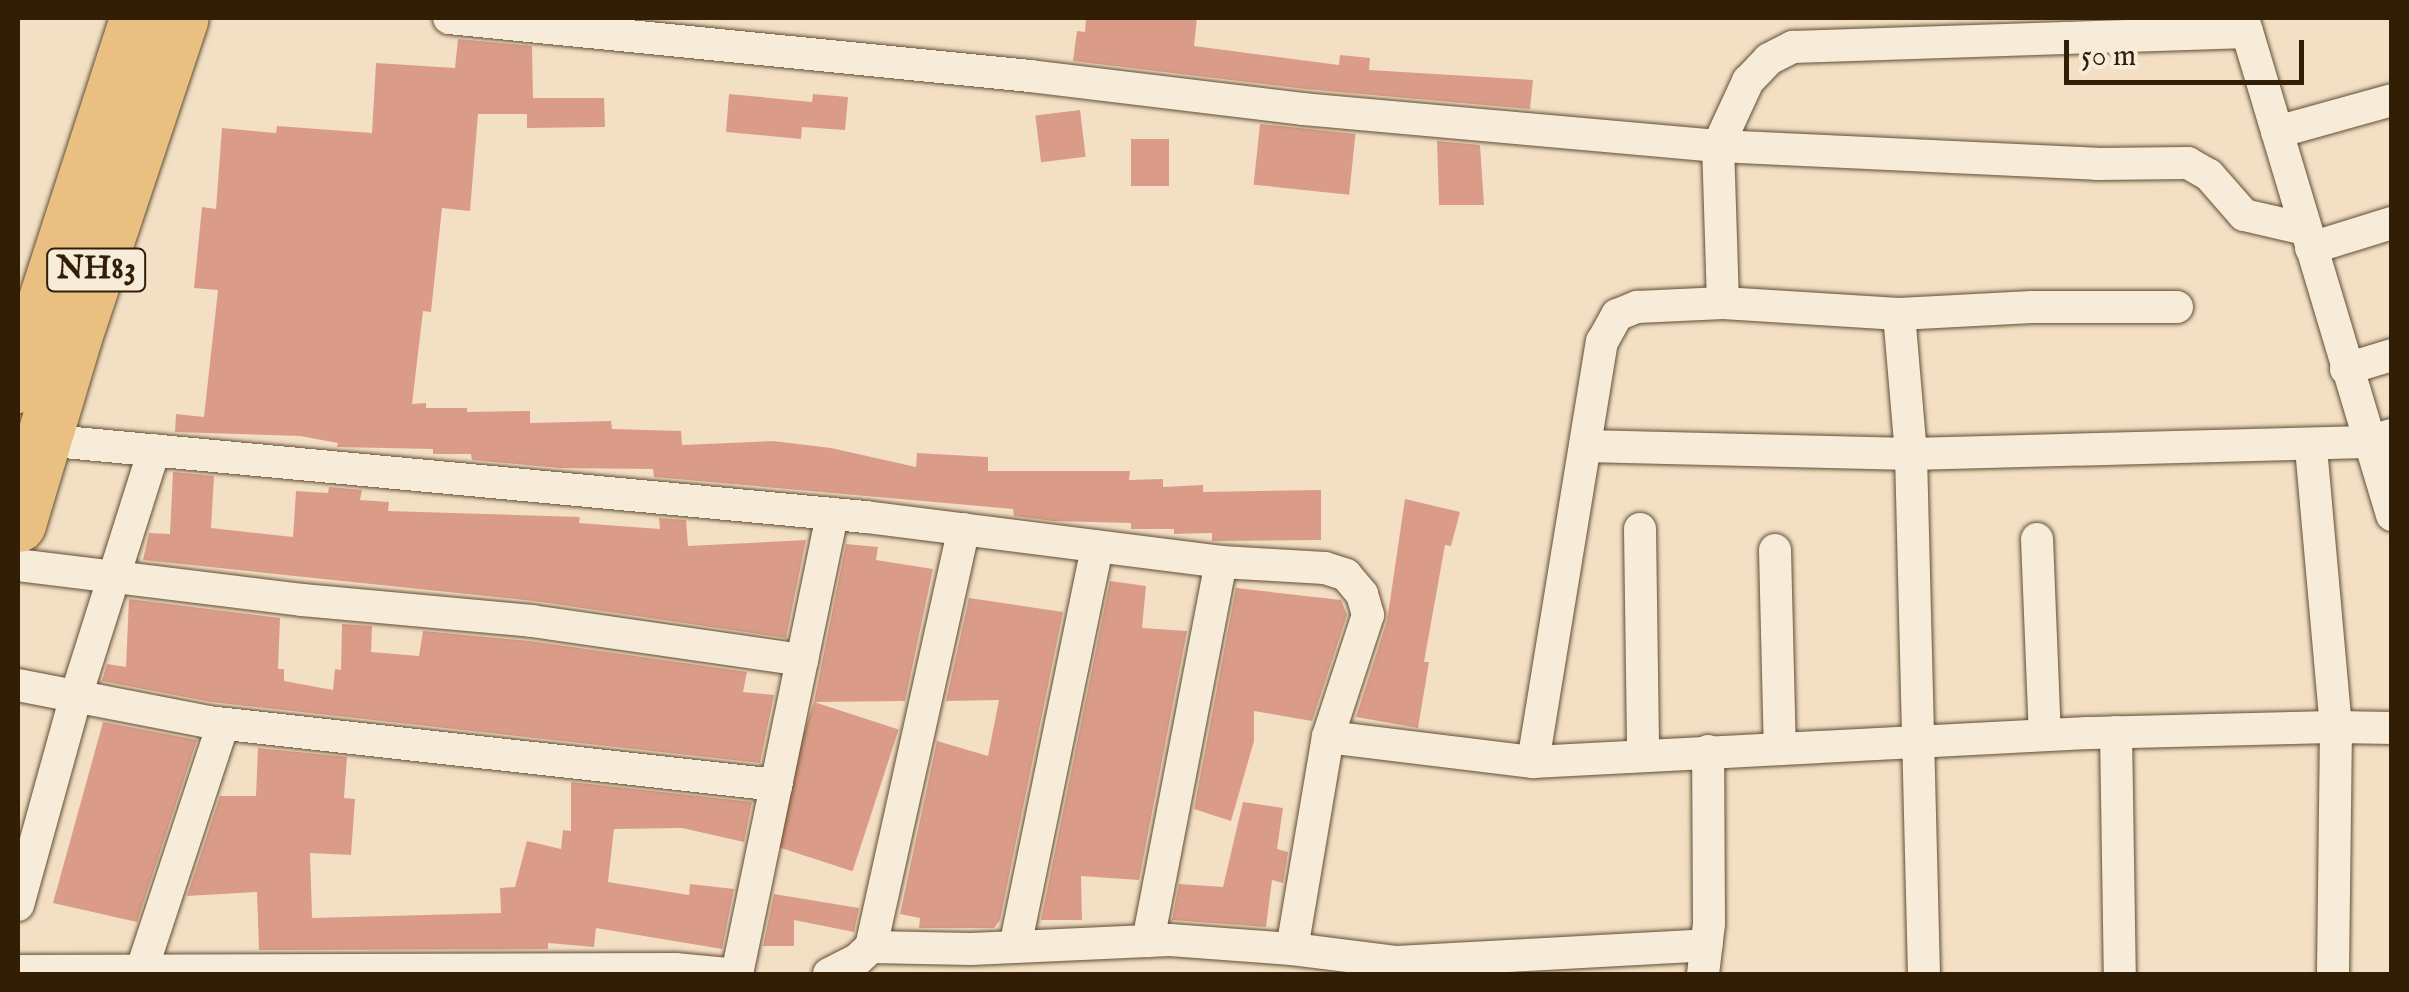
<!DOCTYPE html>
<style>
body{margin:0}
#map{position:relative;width:2409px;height:992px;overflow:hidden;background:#f3e0c4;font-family:"IM FELL English",serif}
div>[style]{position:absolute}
.building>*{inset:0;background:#da9c88;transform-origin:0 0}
.roads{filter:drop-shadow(0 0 2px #624e34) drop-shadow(0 0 2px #624e34)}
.street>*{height:32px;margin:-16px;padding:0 16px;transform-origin:16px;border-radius:16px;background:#f7ebd9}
.highway>*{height:55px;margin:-27.5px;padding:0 27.5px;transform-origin:27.5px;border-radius:27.5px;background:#eac082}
span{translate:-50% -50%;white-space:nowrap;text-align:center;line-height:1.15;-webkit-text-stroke:8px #f7ebd9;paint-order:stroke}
.shield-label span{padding:2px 8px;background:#f7ebd9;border:2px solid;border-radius:8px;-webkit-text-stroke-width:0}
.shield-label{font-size:32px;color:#321e04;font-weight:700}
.frame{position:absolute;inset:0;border:20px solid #321e04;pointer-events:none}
.scale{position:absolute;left:2064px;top:40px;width:240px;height:45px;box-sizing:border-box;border:5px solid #321e04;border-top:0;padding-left:12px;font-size:30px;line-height:35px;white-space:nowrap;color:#321e04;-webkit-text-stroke:8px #f7ebd9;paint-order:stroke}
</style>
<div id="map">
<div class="building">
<div style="clip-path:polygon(1086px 18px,1197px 18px,1194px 46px,1339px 65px,1340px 55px,1370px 58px,1369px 70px,1533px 80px,1530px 109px,1305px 89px,1073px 61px,1077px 31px,1085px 32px)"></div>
<div style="clip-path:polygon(458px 39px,532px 46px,533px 98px,604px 98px,605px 127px,527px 128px,527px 114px,478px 114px,470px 211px,442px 208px,431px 312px,423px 311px,412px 404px,426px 403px,426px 408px,467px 408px,467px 412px,530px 411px,530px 423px,611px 421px,612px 429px,681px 431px,682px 445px,773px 441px,831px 448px,916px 467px,917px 453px,988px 457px,988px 471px,1130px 471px,1129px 480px,1163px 479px,1163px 487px,1203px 485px,1203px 492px,1321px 490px,1321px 540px,1216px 541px,1212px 541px,1212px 533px,1174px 534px,1174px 529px,1131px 529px,1131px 523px,1053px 521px,1014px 516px,1013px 509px,654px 477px,653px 469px,560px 468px,472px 460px,471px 454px,433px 454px,433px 449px,337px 447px,338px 443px,300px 436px,175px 432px,176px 414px,204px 417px,218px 290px,194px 288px,202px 207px,216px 209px,222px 128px,276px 133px,277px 126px,372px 133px,376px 63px,455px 68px)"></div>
<div style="clip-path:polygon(729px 94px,812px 102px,813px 94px,848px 97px,845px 130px,802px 127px,801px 139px,726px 132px)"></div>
<div style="left:1080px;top:110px;width:47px;height:45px;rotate:83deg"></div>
<div style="left:1260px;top:124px;width:96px;height:61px;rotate:6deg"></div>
<div style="left:1131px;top:139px;width:38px;height:47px"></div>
<div style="clip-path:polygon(1437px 141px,1480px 145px,1484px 205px,1439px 205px)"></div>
<div style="clip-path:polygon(173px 472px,214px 476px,211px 528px,293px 537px,296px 491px,328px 493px,329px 487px,362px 490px,360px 500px,389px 502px,388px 511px,580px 517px,579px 523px,660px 529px,659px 518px,686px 520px,688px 546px,806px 540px,786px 638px,534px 601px,143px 560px,149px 533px,170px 534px)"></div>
<div style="clip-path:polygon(1405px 499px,1460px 512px,1451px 546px,1445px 545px,1424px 662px,1429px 662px,1418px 728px,1356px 717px,1387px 621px)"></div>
<div style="clip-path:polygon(846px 544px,878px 547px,876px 560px,933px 569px,905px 701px,814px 702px)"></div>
<div style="clip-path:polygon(1110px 581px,1146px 586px,1142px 628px,1187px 631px,1139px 880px,1081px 876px,1082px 920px,1041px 920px)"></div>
<div style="clip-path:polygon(1236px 588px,1341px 600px,1347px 615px,1312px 721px,1254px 711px,1254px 741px,1231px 821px,1194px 809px)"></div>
<div style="clip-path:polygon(969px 598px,1063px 612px,1000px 920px,994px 928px,919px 928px,920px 918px,900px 914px,937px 741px,988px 756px,999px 700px,946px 701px)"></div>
<div style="clip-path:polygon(129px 599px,280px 618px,278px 669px,284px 669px,284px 681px,333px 690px,335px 669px,341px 670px,342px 624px,372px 626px,371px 652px,419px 656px,423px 631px,530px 641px,747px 672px,743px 692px,774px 695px,760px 763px,211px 702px,102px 681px,107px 664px,126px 667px)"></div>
<div style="left:814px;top:702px;width:89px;height:149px;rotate:18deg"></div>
<div style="clip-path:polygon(103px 722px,197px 740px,137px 922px,53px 903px)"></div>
<div style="clip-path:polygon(258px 748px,347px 757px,344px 798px,355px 799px,351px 855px,310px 853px,312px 918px,501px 913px,500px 888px,515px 887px,527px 841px,561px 849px,563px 830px,571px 831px,571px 782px,752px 802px,744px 842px,682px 828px,614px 829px,608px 882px,689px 895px,690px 884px,734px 889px,722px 949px,596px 928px,594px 947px,548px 943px,548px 949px,259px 950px,257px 892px,187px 896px,220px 796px,256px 796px)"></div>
<div style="clip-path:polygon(1243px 802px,1283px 808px,1277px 849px,1288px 852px,1283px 883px,1272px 880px,1266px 927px,1172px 920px,1179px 884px,1223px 887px)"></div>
<div style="clip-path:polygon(774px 894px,859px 908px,854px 932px,794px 920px,794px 946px,763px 946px)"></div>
</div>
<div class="roads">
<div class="street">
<div style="left:449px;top:18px;width:584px;rotate:5.7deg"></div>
<div style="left:1030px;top:76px;width:275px;rotate:6.9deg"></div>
<div style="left:1303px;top:109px;width:417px;rotate:5.1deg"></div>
<div style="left:1718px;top:146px;width:379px;rotate:2.7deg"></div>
<div style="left:2097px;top:164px;width:91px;rotate:-0.6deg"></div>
<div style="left:2188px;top:163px;width:24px;rotate:30deg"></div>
<div style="left:2209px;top:175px;width:53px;rotate:48.8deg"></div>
<div style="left:2244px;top:215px;width:63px;rotate:12.9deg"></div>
<div style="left:2243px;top:18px;width:519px;rotate:73.31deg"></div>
<div style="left:2277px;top:132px;width:119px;rotate:-15.5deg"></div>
<div style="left:2311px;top:248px;width:85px;rotate:-17.2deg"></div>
<div style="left:1723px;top:303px;width:157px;rotate:-91.8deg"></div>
<div style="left:1718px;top:146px;width:72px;rotate:-65.2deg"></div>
<div style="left:1748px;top:81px;width:30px;rotate:-46deg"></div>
<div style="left:1769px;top:59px;width:27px;rotate:-27deg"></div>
<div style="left:1793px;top:47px;width:454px;rotate:-1.9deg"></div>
<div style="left:1899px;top:314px;width:141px;rotate:85.1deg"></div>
<div style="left:1911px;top:454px;width:520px;rotate:88.57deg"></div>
<div style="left:2346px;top:369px;width:48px;rotate:-16.9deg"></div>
<div style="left:43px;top:440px;width:827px;rotate:5.35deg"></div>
<div style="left:866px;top:517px;width:358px;rotate:7.2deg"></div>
<div style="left:1221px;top:562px;width:104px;rotate:3.3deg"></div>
<div style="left:1325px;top:568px;width:22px;rotate:18deg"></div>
<div style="left:1346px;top:575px;width:25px;rotate:50deg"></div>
<div style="left:1362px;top:594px;width:22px;rotate:74deg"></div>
<div style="left:1368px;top:615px;width:128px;rotate:108.2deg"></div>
<div style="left:1585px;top:446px;width:326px;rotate:1.4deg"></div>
<div style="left:1911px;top:454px;width:456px;rotate:-1.5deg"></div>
<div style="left:2367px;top:442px;width:26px;rotate:-16deg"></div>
<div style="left:2312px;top:459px;width:269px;rotate:84.9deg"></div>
<div style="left:2336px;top:727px;width:56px;rotate:1deg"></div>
<div style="left:1640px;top:529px;width:226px;rotate:89.2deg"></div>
<div style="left:2037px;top:539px;width:196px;rotate:87.7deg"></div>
<div style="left:1775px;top:550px;width:198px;rotate:88.6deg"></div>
<div style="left:18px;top:565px;width:286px;rotate:7deg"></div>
<div style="left:302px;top:600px;width:231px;rotate:5.2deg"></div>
<div style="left:532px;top:621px;width:273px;rotate:8.2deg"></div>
<div style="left:18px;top:685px;width:194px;rotate:11deg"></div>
<div style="left:208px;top:722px;width:572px;rotate:6.32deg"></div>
<div style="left:2116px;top:732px;width:242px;rotate:89.1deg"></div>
<div style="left:1533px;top:762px;width:426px;rotate:-80.7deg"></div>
<div style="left:1602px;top:342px;width:31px;rotate:-61deg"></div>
<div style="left:1617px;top:315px;width:22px;rotate:-22deg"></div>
<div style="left:1637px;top:307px;width:86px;rotate:-2.7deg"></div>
<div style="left:1723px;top:303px;width:176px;rotate:3.6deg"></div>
<div style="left:1899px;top:314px;width:133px;rotate:-3deg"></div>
<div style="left:2032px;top:307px;width:145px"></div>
<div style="left:18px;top:905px;width:217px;rotate:-74.5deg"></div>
<div style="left:76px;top:696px;width:258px;rotate:-72.4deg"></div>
<div style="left:1148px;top:941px;width:386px;rotate:-79.1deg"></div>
<div style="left:871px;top:947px;width:428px;rotate:-77.5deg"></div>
<div style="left:1015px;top:947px;width:409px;rotate:-78.4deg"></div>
<div style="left:1292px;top:949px;width:106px;rotate:7.1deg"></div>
<div style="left:1397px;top:962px;width:310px;rotate:-3.1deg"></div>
<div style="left:18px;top:971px;width:657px;rotate:-0.17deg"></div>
<div style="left:675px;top:969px;width:53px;rotate:5.4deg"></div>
<div style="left:141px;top:972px;width:261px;rotate:-71.7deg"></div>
<div style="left:737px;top:974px;width:470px;rotate:-78.3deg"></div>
<div style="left:829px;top:974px;width:31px;rotate:-27deg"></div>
<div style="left:857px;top:960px;width:19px;rotate:-43deg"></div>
<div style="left:871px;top:947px;width:100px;rotate:1.1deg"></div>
<div style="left:971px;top:949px;width:199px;rotate:-2.6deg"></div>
<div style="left:1170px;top:940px;width:122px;rotate:4.2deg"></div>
<div style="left:1292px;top:949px;width:215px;rotate:-80.4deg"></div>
<div style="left:1328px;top:737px;width:207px;rotate:7deg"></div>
<div style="left:1533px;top:762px;width:555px;rotate:-3deg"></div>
<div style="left:2087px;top:733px;width:249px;rotate:-1.4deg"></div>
<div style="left:2336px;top:727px;width:247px;rotate:90.7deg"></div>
<div style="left:1703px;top:974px;width:50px;rotate:-83.2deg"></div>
<div style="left:1709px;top:924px;width:173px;rotate:-90.3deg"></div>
</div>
<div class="highway">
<div style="left:18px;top:385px;width:386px;rotate:-72deg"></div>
<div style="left:18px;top:524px;width:195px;rotate:-73.3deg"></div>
<div style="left:74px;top:337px;width:336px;rotate:-71.5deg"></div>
</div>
</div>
<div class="shield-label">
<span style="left:96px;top:270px">NH83</span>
</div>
<div class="frame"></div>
<div class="scale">50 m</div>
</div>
